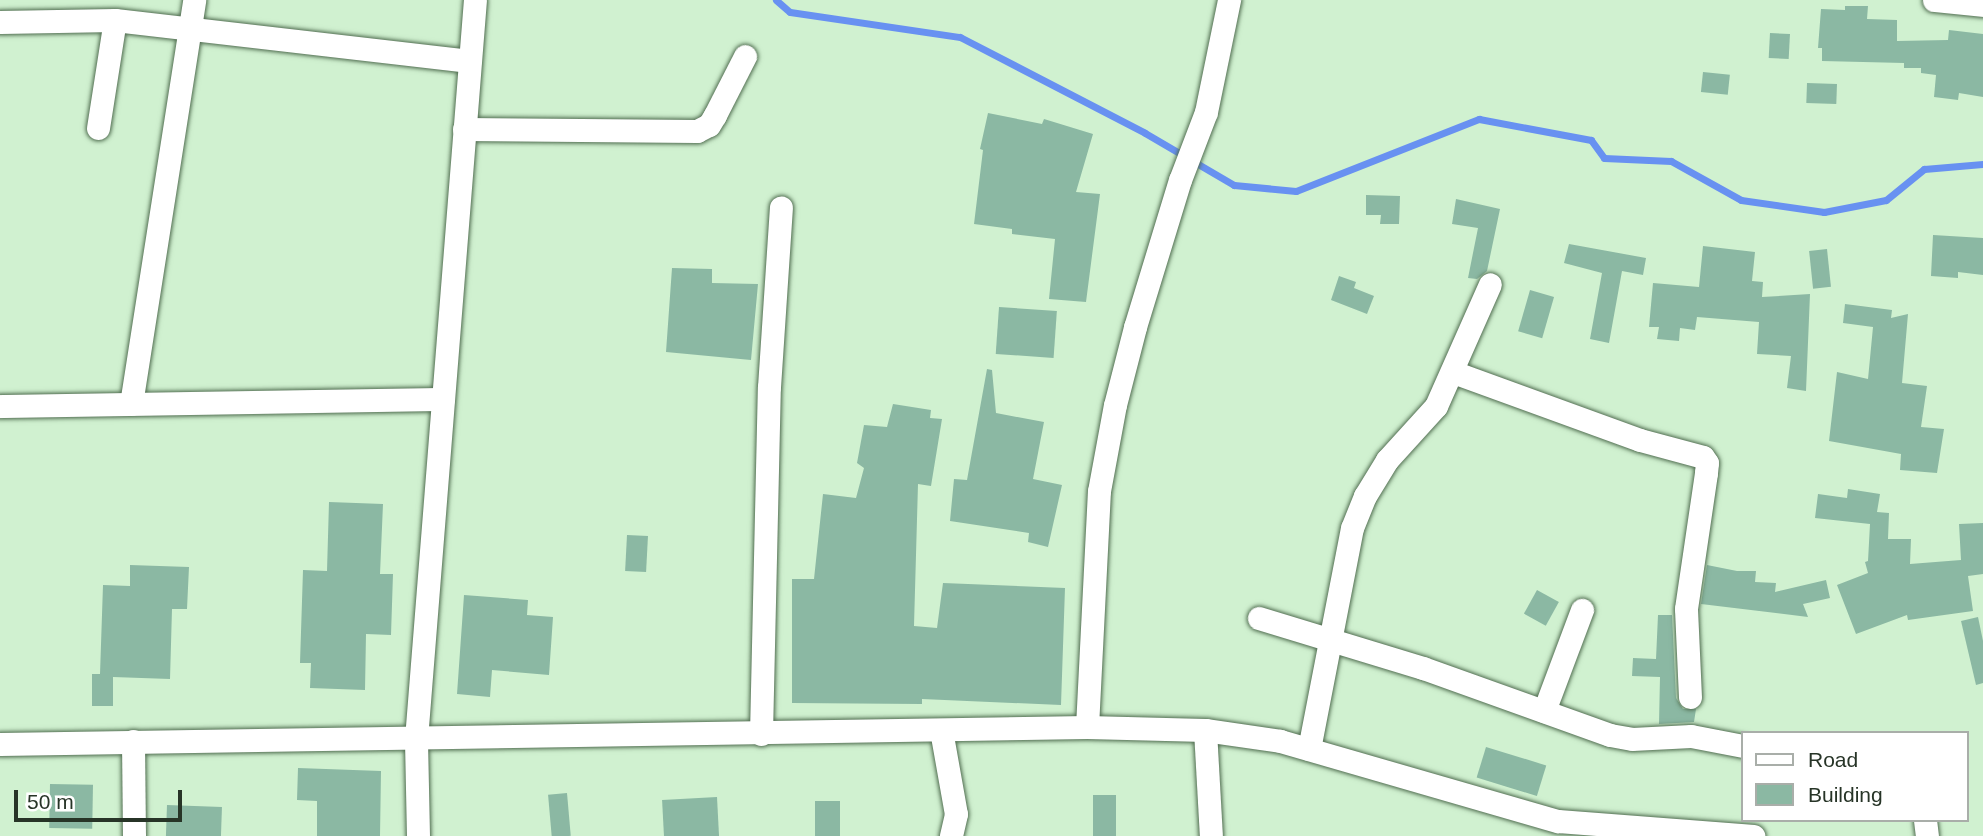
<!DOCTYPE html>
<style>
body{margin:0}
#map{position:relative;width:1983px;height:836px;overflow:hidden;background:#d0f1d0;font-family:Helvetica,sans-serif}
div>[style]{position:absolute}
.stream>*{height:7px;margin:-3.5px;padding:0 3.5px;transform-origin:3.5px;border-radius:3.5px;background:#6891f1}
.building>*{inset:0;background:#8bb8a3;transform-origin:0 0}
.roads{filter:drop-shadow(0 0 2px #516e51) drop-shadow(0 0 2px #516e51)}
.minor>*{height:23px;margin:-11.5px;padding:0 11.5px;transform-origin:11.5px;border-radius:11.5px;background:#fff}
span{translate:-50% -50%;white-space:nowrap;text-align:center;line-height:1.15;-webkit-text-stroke:5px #fff;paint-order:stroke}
.legend{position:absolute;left:1741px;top:731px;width:228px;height:91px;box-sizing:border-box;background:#fff;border:2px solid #a9aea9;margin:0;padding:9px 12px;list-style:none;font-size:21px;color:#273427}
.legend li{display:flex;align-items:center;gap:14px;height:35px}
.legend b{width:35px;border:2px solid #a9aea9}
.scale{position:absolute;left:14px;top:790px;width:168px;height:32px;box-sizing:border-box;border:4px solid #273427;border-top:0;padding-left:9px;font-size:21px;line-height:24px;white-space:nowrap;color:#273427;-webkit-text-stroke:5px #fff;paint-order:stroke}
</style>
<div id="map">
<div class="stream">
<div style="left:776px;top:0;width:18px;rotate:41deg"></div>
<div style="left:790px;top:12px;width:172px;rotate:8.4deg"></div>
<div style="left:960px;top:37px;width:208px;rotate:27.4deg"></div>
<div style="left:1145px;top:133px;width:103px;rotate:30.3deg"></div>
<div style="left:1234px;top:185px;width:62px;rotate:5.5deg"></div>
<div style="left:1296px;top:191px;width:197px;rotate:-21.5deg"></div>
<div style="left:1479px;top:119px;width:114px;rotate:10.6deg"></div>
<div style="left:1591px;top:140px;width:22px;rotate:54deg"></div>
<div style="left:1604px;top:158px;width:67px;rotate:2.6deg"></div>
<div style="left:1671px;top:161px;width:80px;rotate:29.1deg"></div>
<div style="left:1741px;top:200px;width:84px;rotate:8.2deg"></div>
<div style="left:1824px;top:212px;width:63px;rotate:-11deg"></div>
<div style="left:1886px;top:200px;width:49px;rotate:-39.2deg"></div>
<div style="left:1924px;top:169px;width:59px;rotate:-4.8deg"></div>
</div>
<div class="building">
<div style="clip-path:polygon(1845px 6px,1868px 6px,1867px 19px,1897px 20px,1897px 41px,1948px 40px,1949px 30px,1983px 34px,1983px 97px,1959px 93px,1958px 100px,1934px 97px,1936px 75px,1921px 73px,1921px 68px,1904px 68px,1904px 63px,1822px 61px,1822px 48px,1818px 48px,1821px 9px,1845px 10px)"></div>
<div style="left:1770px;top:33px;width:20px;height:25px;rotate:3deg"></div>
<div style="left:1703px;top:72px;width:27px;height:20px;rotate:6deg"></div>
<div style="left:1807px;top:83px;width:30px;height:20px;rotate:2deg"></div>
<div style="clip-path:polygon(988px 113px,1042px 124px,1044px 119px,1093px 134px,1076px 192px,1100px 194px,1086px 302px,1049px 299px,1055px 239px,1012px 234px,1012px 229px,974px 224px,983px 150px,980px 149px)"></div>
<div style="clip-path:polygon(1366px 195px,1400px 196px,1399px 224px,1380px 224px,1381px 215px,1366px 215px)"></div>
<div style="clip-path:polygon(1456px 199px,1500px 209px,1487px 271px,1477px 279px,1468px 278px,1478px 228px,1452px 224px)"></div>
<div style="clip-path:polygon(1933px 235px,1983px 238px,1983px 275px,1958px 272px,1958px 278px,1931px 276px)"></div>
<div style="clip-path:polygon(1569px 244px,1646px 258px,1643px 275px,1622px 271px,1609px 343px,1590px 339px,1602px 273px,1564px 263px)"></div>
<div style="clip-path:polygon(1703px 246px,1755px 252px,1752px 281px,1763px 282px,1762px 297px,1810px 294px,1806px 391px,1787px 388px,1791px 356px,1757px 354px,1759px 322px,1697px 317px,1695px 330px,1680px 328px,1679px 341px,1657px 339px,1659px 327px,1649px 327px,1653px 283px,1699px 287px)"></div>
<div style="left:1827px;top:249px;width:38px;height:18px;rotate:84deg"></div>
<div style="clip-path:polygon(672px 268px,712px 269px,712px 283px,758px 284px,751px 360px,666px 352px)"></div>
<div style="clip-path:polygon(1339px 276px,1356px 282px,1354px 288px,1374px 296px,1367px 314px,1331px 300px)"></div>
<div style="left:1530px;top:290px;width:25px;height:43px;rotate:16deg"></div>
<div style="clip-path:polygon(1845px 304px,1892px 310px,1891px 318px,1908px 314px,1902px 383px,1927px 386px,1921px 427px,1944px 429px,1937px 473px,1900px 470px,1901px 454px,1829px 441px,1837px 372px,1868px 379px,1873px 327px,1843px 323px)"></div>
<div style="left:999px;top:307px;width:58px;height:47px;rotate:4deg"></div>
<div style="clip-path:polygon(987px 369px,992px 370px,996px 413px,1044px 422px,1033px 479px,1062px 485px,1048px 547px,1028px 542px,1029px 533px,950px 521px,954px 479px,967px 480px)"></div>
<div style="clip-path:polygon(893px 404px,931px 410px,930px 418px,942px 419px,931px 486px,918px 484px,914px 626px,937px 628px,943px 583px,1065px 588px,1061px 705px,922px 699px,922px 704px,792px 703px,792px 579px,814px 579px,823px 494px,856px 498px,864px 468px,857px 463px,864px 425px,887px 427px)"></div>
<div style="clip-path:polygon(1848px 489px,1880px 494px,1877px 512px,1889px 513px,1888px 539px,1911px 539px,1910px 564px,1961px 560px,1959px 524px,1983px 523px,1983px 574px,1968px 576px,1973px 611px,1908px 620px,1907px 615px,1856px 634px,1837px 585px,1868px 573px,1865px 562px,1868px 561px,1870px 524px,1815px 518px,1818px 494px,1847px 498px)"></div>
<div style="clip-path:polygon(329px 502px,383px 504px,380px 574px,393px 574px,391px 635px,366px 634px,365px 690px,310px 688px,311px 663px,300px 663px,303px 570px,327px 571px)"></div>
<div style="left:627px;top:535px;width:21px;height:36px;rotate:3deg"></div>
<div style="clip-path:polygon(130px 565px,189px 567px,187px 609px,172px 609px,170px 679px,113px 677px,113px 706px,92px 706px,92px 674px,100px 674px,103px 585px,130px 586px)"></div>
<div style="clip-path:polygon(1707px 565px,1737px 571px,1756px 571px,1755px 582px,1776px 583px,1775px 592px,1826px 580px,1830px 598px,1803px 604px,1808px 617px,1701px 604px)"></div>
<div style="left:1537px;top:590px;width:25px;height:27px;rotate:29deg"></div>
<div style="clip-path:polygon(464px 595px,528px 600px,527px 615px,553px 617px,549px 675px,492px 670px,490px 697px,457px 694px)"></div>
<div style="clip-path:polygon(1658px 615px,1672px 615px,1676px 698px,1683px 709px,1696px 709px,1694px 722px,1659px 724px,1660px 677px,1632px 676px,1633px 658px,1656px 659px)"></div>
<div style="clip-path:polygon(1978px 617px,1983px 641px,1983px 683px,1976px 685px,1961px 621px)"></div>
<div style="left:1486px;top:747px;width:63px;height:32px;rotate:17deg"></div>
<div style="clip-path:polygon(298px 768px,381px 771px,380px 836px,317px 836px,317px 801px,297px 800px)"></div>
<div style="left:50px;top:784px;width:43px;height:44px;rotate:1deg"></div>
<div style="left:567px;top:793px;width:43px;height:19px;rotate:85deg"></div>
<div style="left:1093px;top:795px;width:23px;height:41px"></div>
<div style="left:717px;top:797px;width:39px;height:55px;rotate:87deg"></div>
<div style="left:815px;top:801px;width:25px;height:35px"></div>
<div style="left:167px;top:805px;width:55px;height:31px;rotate:2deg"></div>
</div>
<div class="roads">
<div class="minor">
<div style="left:1934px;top:0;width:49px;rotate:5.8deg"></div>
<div style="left:0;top:22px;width:115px;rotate:-1deg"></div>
<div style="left:115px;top:20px;width:357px;rotate:6.6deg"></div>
<div style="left:98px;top:128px;width:109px;rotate:-81.1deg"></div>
<div style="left:464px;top:129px;width:233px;rotate:0.5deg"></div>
<div style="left:697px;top:131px;width:13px;rotate:-27deg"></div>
<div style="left:709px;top:125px;width:12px;rotate:-59deg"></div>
<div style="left:715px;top:115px;width:66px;rotate:-63deg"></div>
<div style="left:1453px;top:372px;width:199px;rotate:20deg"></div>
<div style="left:1640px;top:440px;width:65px;rotate:15.1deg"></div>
<div style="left:1703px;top:457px;width:7px;rotate:56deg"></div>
<div style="left:1707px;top:463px;width:10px;rotate:96deg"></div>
<div style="left:1706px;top:473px;width:137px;rotate:98.4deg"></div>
<div style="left:1686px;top:609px;width:88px;rotate:87.4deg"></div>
<div style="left:131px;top:404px;width:409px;rotate:-81.1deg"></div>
<div style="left:0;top:406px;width:443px;rotate:-0.9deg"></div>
<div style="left:1259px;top:618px;width:171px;rotate:17deg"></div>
<div style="left:1423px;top:668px;width:199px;rotate:19.7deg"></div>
<div style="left:1610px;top:735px;width:22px;rotate:10deg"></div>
<div style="left:1632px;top:739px;width:59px;rotate:-2.9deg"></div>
<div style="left:1691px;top:736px;width:53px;rotate:10.9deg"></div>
<div style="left:1544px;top:711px;width:108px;rotate:-69.4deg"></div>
<div style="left:1087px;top:727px;width:236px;rotate:-87.1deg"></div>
<div style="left:1099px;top:491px;width:87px;rotate:-79.5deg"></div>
<div style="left:1115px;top:405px;width:81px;rotate:-75.6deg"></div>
<div style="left:1135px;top:327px;width:154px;rotate:-73deg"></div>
<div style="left:1180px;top:180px;width:73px;rotate:-69.1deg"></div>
<div style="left:1206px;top:112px;width:114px;rotate:-78.4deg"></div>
<div style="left:941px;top:730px;width:85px;rotate:79.9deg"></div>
<div style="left:956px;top:814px;width:23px;rotate:103deg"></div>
<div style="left:1205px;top:730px;width:106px;rotate:86.8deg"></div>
<div style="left:761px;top:734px;width:347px;rotate:-88.7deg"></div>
<div style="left:769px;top:387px;width:180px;rotate:-86.2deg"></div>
<div style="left:133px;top:741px;width:95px;rotate:89.4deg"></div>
<div style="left:0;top:744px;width:1087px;rotate:-0.9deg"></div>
<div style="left:1087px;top:727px;width:118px;rotate:1.5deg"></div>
<div style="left:1205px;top:730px;width:76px;rotate:8.3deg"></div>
<div style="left:1280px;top:741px;width:289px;rotate:16.1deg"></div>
<div style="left:1558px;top:821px;width:196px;rotate:4.4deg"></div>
<div style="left:1309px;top:749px;width:225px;rotate:-79deg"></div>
<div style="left:1352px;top:528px;width:35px;rotate:-68deg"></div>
<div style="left:1365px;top:496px;width:42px;rotate:-58.6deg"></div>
<div style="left:1387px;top:460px;width:73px;rotate:-47.8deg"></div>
<div style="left:1436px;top:406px;width:133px;rotate:-66.1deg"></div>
<div style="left:1925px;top:820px;width:16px;rotate:83deg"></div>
<div style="left:418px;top:836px;width:97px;rotate:-91.2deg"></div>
<div style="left:416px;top:739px;width:741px;rotate:-85.44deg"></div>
</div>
</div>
<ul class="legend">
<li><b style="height:9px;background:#fff"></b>Road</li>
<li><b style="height:19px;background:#8bb8a3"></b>Building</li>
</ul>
<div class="scale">50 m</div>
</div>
